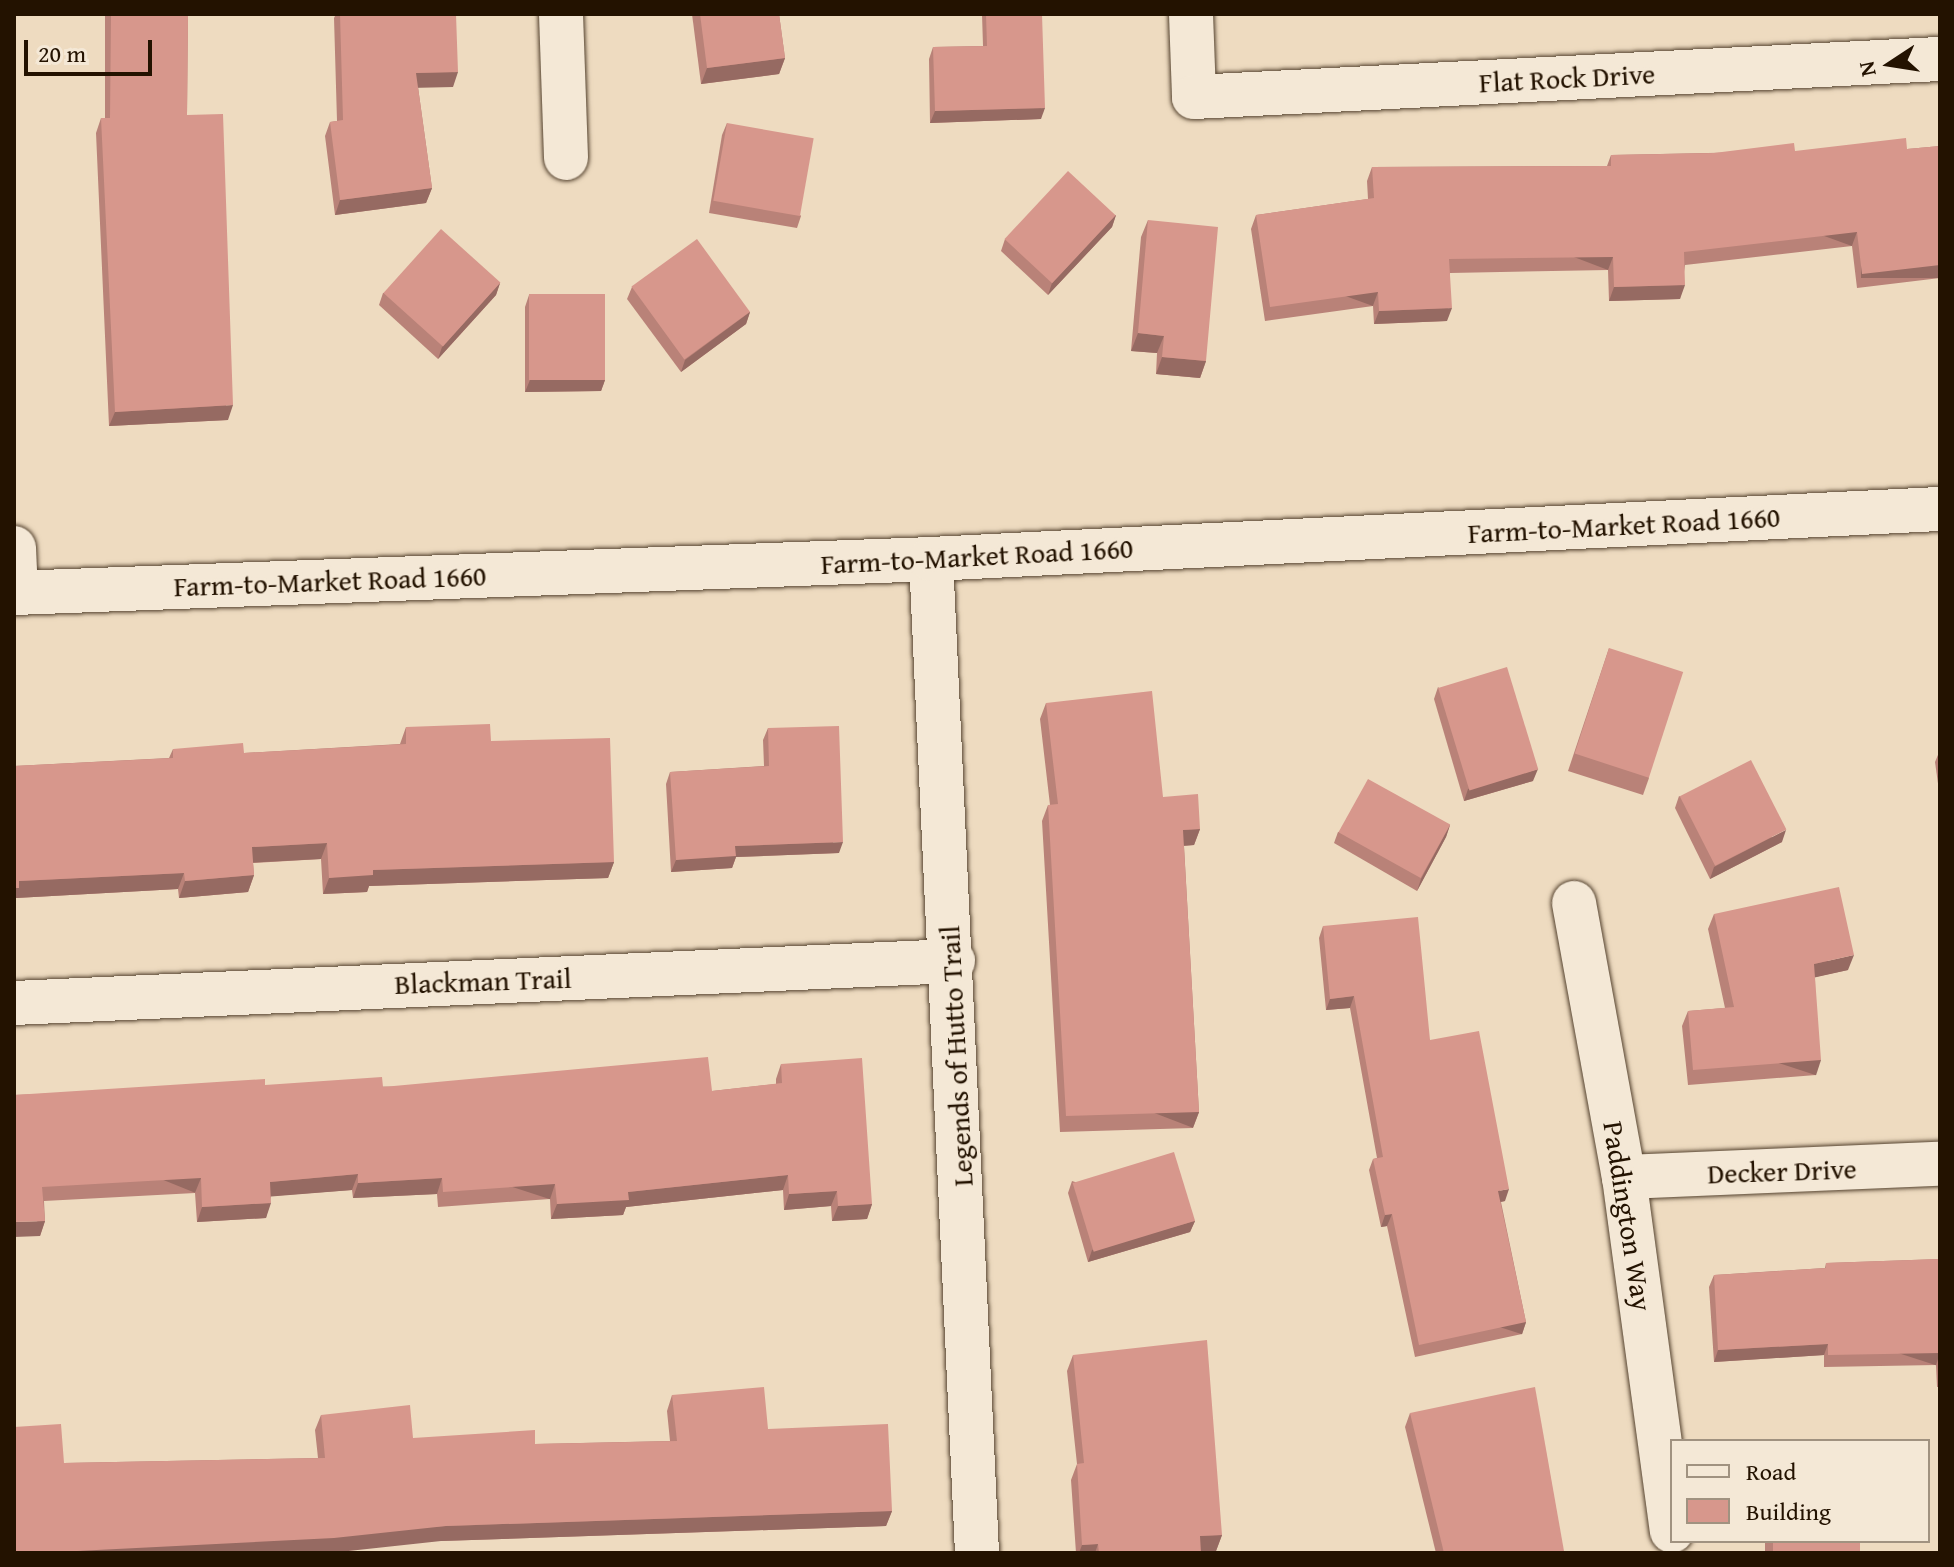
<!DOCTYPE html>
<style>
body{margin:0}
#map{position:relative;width:1954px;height:1567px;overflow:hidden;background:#eedbc0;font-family:"Gentium Book Plus",serif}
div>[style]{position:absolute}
.roads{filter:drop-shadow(0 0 2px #564430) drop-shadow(0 0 2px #564430)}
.minor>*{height:44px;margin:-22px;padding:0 22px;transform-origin:22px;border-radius:22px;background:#f4e8d6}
.secondary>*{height:44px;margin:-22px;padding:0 22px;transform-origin:22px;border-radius:22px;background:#f4e8d6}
.wall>*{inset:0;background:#b98278;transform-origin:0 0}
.shaded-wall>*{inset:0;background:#966a62;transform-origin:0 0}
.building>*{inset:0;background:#d7978c;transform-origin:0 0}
span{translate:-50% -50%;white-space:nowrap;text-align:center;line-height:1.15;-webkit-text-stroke:6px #f4e8d6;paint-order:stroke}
.street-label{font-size:28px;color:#231200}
.frame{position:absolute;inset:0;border:16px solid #231200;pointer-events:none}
.legend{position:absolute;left:1670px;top:1439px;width:260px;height:104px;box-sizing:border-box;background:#f4e8d6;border:2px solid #a09280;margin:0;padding:10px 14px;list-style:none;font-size:24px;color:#231200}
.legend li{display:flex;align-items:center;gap:16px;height:40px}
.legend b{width:40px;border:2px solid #a09280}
.north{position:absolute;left:1850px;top:24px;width:80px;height:80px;-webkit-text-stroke:6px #f4e8d6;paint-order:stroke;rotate:258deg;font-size:22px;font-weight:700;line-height:32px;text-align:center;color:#231200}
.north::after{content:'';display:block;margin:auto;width:28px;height:36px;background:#231200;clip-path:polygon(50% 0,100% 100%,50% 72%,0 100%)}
.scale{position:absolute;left:24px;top:40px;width:128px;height:36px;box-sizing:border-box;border:4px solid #231200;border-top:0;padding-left:10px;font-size:24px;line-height:28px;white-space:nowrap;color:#231200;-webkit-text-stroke:6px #f4e8d6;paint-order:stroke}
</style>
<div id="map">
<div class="roads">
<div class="minor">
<div style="left:561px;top:14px;width:144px;rotate:88deg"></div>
<div style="left:1191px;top:14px;width:83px;rotate:87.9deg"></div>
<div style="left:1194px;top:97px;width:747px;rotate:-2.92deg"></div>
<div style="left:14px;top:548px;width:45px;rotate:87.5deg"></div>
<div style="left:931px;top:559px;width:995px;rotate:87.35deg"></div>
<div style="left:1574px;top:903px;width:279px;rotate:79.7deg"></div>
<div style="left:1624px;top:1177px;width:357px;rotate:82.3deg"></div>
<div style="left:14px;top:1003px;width:940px;rotate:-2.56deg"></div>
<div style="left:1624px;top:1177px;width:316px;rotate:-2.4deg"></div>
</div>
<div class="secondary">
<div style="left:14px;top:593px;width:918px;rotate:-2.12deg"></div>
<div style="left:931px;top:559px;width:1010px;rotate:-2.84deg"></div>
</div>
</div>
<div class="wall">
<div style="clip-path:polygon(105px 14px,188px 14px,187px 115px,228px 420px,109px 426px,96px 133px,101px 118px,105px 118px)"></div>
<div style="clip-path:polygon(336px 14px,456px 14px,453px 87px,418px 87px,432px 188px,426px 203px,335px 215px,325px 136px,330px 122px,337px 121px,334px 18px)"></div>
<div style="clip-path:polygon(692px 14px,779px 14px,785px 58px,779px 74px,701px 84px)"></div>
<div style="clip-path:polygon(982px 14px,1042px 14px,1041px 119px,930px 123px,929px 59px,933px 47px,983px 46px)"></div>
<div style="clip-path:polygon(727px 123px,801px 216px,797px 228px,709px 213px,722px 135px)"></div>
<div style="clip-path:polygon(1940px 146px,1940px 278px,1857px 288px,1852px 246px,1685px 265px,1680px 299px,1609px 301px,1608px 270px,1450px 273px,1447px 321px,1374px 324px,1373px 306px,1265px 321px,1251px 229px,1256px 215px,1368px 199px,1367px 181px,1372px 167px,1607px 166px,1611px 155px,1907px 149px)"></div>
<div style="clip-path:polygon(1116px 215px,1112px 227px,1048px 295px,1001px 251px,1005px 239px)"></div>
<div style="clip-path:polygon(1148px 220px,1206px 361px,1200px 378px,1156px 374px,1157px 353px,1131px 351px,1141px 237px)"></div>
<div style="clip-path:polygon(500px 283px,496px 295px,438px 359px,379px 305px,383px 293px)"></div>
<div style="clip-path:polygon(632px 287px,750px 312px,746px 324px,681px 372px,627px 299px)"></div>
<div style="clip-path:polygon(529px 295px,605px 380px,601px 391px,525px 392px,525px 307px)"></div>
<div style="clip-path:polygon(1609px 648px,1649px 778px,1643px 795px,1568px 771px)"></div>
<div style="clip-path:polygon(1438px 687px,1533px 781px,1464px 801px,1434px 699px)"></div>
<div style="clip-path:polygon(1046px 703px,1163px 797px,1200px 829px,1194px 845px,1184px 846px,1199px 1112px,1193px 1128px,1060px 1132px,1042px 821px,1048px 805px,1050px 805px,1040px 719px)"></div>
<div style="clip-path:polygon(406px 727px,491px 741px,614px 862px,608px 878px,369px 886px,367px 892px,323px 894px,321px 859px,253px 863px,254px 875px,248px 892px,179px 898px,178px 889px,16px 898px,14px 902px,14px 762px,14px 766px,169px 758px,173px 749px,244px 753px,400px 744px)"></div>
<div style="clip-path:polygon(768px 728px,839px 853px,736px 857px,732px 868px,671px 872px,666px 784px,670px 772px,764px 766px,763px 740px)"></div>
<div style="clip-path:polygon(1940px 750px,1940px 798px,1935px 762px)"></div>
<div style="clip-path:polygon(1679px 796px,1782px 842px,1710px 879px,1675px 808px)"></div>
<div style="clip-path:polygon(1450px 825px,1446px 837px,1417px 891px,1334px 843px,1338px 832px)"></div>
<div style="clip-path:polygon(1714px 914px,1848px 970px,1815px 977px,1816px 1075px,1688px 1085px,1682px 1026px,1688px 1011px,1725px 1008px,1708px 929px)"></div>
<div style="clip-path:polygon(1323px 926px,1430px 1040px,1505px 1201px,1501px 1202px,1526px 1322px,1522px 1334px,1415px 1357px,1387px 1226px,1381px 1227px,1369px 1170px,1373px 1159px,1377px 1158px,1350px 1008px,1326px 1010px,1319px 938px)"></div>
<div style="clip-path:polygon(781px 1064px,872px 1204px,867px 1219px,832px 1221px,831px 1206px,784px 1210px,783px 1190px,626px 1207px,623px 1215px,551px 1219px,550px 1199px,438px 1207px,437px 1194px,353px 1198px,352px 1190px,271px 1196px,266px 1218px,197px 1222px,195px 1193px,44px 1201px,45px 1221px,40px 1236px,14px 1095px,265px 1085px,712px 1091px,776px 1084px,776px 1079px)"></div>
<div style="clip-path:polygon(1072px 1181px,1195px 1221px,1190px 1232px,1088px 1262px,1068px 1193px)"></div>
<div style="clip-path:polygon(1940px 1259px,1940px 1387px,1937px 1387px,1936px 1365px,1824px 1367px,1824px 1355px,1714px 1362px,1709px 1287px,1714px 1275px,1825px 1268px,1826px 1263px)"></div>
<div style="clip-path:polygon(1073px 1355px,1222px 1535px,1216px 1551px,1201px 1552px,1201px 1553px,1076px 1553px,1071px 1480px,1077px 1464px,1067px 1371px)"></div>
<div style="clip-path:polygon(672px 1395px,768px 1429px,892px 1511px,886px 1526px,441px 1541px,64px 1463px,318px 1458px,315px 1430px,321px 1415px,413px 1438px,535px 1444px,670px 1441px,667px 1411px)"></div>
<div style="clip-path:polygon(1410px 1413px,1564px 1553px,1436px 1553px,1405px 1427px)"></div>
<div style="left:1765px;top:1541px;width:95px;height:12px"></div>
</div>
<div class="shaded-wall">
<div style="clip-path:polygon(785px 58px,779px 74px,701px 84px,707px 68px)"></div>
<div style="clip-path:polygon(458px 72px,453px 87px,410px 88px,416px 73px)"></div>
<div style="clip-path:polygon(1045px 108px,1041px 119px,930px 123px,935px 111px)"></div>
<div style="clip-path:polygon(432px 188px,426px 203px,335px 215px,340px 200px)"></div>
<div style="clip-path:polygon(1116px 215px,1112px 227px,1048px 295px,1052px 283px)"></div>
<div style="left:1857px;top:232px;width:15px;height:174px;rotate:110deg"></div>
<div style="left:1613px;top:257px;width:14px;height:164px;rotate:111deg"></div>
<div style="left:1940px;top:265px;width:13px;height:79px;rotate:90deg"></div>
<div style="clip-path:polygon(500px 283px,496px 295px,438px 359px,442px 347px)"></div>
<div style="clip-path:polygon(1685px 285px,1680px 299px,1609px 301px,1614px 287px)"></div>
<div style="left:1378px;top:292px;width:15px;height:109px;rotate:110deg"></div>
<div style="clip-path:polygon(1452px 308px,1447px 321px,1374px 324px,1379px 311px)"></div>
<div style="clip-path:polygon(750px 312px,746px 324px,681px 372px,685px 360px)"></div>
<div style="clip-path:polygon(1138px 333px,1164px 336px,1157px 353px,1131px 351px)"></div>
<div style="clip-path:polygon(1162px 357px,1206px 361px,1200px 378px,1156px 374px)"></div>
<div style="clip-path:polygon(530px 380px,605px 380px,601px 391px,525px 392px)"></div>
<div style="clip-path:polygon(233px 405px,228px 420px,109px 426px,115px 412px)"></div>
<div style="clip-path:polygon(1538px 769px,1533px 781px,1464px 801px,1468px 789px)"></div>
<div style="clip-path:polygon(1450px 825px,1446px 837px,1417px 891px,1421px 879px)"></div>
<div style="clip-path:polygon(1200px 829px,1194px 845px,1178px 846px,1183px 830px)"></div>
<div style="clip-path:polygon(1786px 830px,1782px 842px,1710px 879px,1714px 867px)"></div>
<div style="clip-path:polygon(843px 842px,839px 853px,736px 857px,732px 868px,671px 872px,676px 860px,735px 846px)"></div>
<div style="clip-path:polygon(327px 843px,321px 859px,246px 863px,252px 847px)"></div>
<div style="clip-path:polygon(614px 862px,608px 878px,369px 886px,367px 892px,323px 894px,329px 878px,373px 870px)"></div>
<div style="clip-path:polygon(184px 873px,178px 889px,16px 898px,14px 902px,14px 888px,19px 881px)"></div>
<div style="clip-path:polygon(254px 875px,248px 892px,179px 898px,185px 881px)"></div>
<div style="clip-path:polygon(1854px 955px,1848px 970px,1808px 979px,1814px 964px)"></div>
<div style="clip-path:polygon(1354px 996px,1350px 1008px,1326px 1010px,1330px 999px)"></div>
<div style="left:1821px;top:1060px;width:16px;height:128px;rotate:108deg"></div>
<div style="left:1199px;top:1112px;width:17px;height:133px;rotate:111deg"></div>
<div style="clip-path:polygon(358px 1174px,352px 1190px,265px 1197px,270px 1182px)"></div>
<div style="clip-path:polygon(788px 1175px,783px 1190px,626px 1207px,623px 1215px,551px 1219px,557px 1204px,628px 1192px)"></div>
<div style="left:201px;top:1178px;width:16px;height:159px;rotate:112deg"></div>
<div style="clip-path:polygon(442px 1178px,437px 1194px,353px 1198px,358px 1183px)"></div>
<div style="left:555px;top:1184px;width:16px;height:112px;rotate:108deg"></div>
<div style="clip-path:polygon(1509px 1189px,1505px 1201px,1494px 1203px,1498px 1191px)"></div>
<div style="clip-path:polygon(837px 1191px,831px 1206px,784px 1210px,789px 1194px)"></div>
<div style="clip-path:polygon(271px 1203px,266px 1218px,197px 1222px,202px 1207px)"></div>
<div style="clip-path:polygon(872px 1204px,867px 1219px,832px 1221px,838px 1206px)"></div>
<div style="clip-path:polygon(1392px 1214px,1387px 1226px,1381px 1227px,1385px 1215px)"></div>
<div style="clip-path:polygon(45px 1221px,40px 1236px,14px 1237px,14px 1222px)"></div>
<div style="clip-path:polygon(1195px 1221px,1190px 1232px,1088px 1262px,1092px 1250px)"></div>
<div style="left:1526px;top:1322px;width:13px;height:109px;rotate:108deg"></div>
<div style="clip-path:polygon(1828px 1344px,1824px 1355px,1714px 1362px,1718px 1350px)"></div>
<div style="left:1940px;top:1353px;width:13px;height:112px;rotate:108deg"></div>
<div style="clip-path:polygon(892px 1511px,886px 1526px,441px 1541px,330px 1553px,37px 1553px,446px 1526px)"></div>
<div style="clip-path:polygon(1222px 1535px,1216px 1551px,1194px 1552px,1200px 1536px)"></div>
<div style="clip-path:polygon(1098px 1544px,1095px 1553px,1079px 1553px,1082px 1545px)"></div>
</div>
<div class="building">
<div style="clip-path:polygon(111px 14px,188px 14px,187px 115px,223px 114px,233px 405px,115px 412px,101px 118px,110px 118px)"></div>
<div style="clip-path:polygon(340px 14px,456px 14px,458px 72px,416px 73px,432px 188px,340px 200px,330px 122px,343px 120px)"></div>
<div style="clip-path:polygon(700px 14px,779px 14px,785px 58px,707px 68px)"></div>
<div style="clip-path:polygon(986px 14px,1042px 14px,1045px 108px,935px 111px,933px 47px,987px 46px)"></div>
<div style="left:727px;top:123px;width:88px;height:79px;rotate:10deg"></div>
<div style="clip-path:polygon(1906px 138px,1907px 149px,1940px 146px,1940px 265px,1862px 274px,1857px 232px,1684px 252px,1685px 285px,1614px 287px,1613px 257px,1449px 259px,1452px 308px,1379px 311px,1378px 292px,1270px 307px,1256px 215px,1374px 198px,1372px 167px,1611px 166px,1611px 155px,1714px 153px,1794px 143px,1795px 151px)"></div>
<div style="left:1068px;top:171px;width:65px;height:93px;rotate:43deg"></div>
<div style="clip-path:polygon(1148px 220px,1218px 227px,1206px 361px,1162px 357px,1164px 336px,1138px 333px)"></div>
<div style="left:441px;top:229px;width:80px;height:86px;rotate:42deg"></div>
<div style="left:697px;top:239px;width:90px;height:81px;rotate:54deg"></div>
<div style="left:605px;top:294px;width:86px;height:76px;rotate:90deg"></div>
<div style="left:1609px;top:648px;width:78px;height:111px;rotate:18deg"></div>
<div style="left:1507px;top:667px;width:107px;height:72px;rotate:73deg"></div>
<div style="clip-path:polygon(1152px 691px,1163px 797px,1198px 794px,1200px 829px,1183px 830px,1199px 1112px,1066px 1116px,1048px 805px,1058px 804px,1046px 703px)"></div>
<div style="clip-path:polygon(490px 724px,491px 741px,610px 738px,614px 862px,373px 870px,373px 875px,329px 878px,327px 843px,252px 847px,254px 875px,185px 881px,184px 873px,19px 881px,19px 888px,14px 888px,14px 762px,14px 766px,173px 758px,173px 749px,243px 743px,244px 753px,406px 744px,406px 727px)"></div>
<div style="clip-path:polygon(839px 726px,843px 842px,735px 846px,736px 856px,676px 860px,670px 772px,769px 766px,768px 728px)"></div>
<div style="left:1751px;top:760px;width:78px;height:80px;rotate:63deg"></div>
<div style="left:1368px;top:779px;width:94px;height:61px;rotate:29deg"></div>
<div style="clip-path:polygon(1839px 887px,1854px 955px,1814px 964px,1821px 1060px,1693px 1070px,1688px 1011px,1734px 1007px,1714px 914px)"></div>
<div style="clip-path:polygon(1418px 917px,1430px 1040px,1479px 1031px,1509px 1189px,1498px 1191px,1526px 1322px,1419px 1345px,1392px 1214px,1385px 1215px,1373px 1159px,1383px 1157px,1354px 996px,1330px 999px,1323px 926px)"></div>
<div style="clip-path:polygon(708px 1057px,712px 1091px,782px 1083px,781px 1064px,862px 1058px,872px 1204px,838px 1206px,837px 1191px,789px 1194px,788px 1175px,628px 1192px,629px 1200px,557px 1204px,555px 1184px,443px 1192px,442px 1178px,358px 1183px,358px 1174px,270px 1182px,271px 1203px,202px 1207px,201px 1178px,42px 1187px,45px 1221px,14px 1222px,14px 1095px,265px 1079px,265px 1085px,382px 1077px,383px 1087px)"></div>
<div style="left:1174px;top:1152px;width:72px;height:106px;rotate:73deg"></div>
<div style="clip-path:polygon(1940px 1259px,1940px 1355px,1940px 1353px,1828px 1355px,1828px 1344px,1718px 1350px,1714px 1275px,1826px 1268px,1826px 1263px)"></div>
<div style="clip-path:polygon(1207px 1340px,1222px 1535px,1200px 1536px,1201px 1553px,1099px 1553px,1098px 1544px,1082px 1545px,1077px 1464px,1084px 1463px,1073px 1355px)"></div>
<div style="clip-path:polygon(764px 1387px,768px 1429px,888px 1424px,892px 1511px,446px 1526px,334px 1538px,37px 1553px,14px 1553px,14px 1427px,61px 1424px,64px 1463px,325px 1458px,321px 1415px,410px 1405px,413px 1438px,535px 1430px,535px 1444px,677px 1441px,672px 1395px)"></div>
<div style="clip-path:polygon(1535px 1387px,1564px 1551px,1557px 1553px,1444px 1553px,1410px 1413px)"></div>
<div style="left:1773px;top:1541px;width:87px;height:12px"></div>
</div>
<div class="street-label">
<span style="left:1567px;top:78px;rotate:-3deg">Flat Rock Drive</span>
<span style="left:1624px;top:525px;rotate:-3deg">Farm-to-Market Road 1660</span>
<span style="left:977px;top:556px;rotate:-3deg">Farm-to-Market Road 1660</span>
<span style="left:330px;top:581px;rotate:-2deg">Farm-to-Market Road 1660</span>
<span style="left:483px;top:981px;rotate:-2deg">Blackman Trail</span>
<span style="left:956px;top:1056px;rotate:-93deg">Legends of Hutto Trail</span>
<span style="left:1782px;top:1171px;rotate:-2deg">Decker Drive</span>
<span style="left:1628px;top:1216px;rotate:81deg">Paddington Way</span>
</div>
<div class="frame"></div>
<ul class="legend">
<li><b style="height:10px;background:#f4e8d6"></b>Road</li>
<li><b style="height:22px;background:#d7978c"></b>Building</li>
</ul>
<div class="north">N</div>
<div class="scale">20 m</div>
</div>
